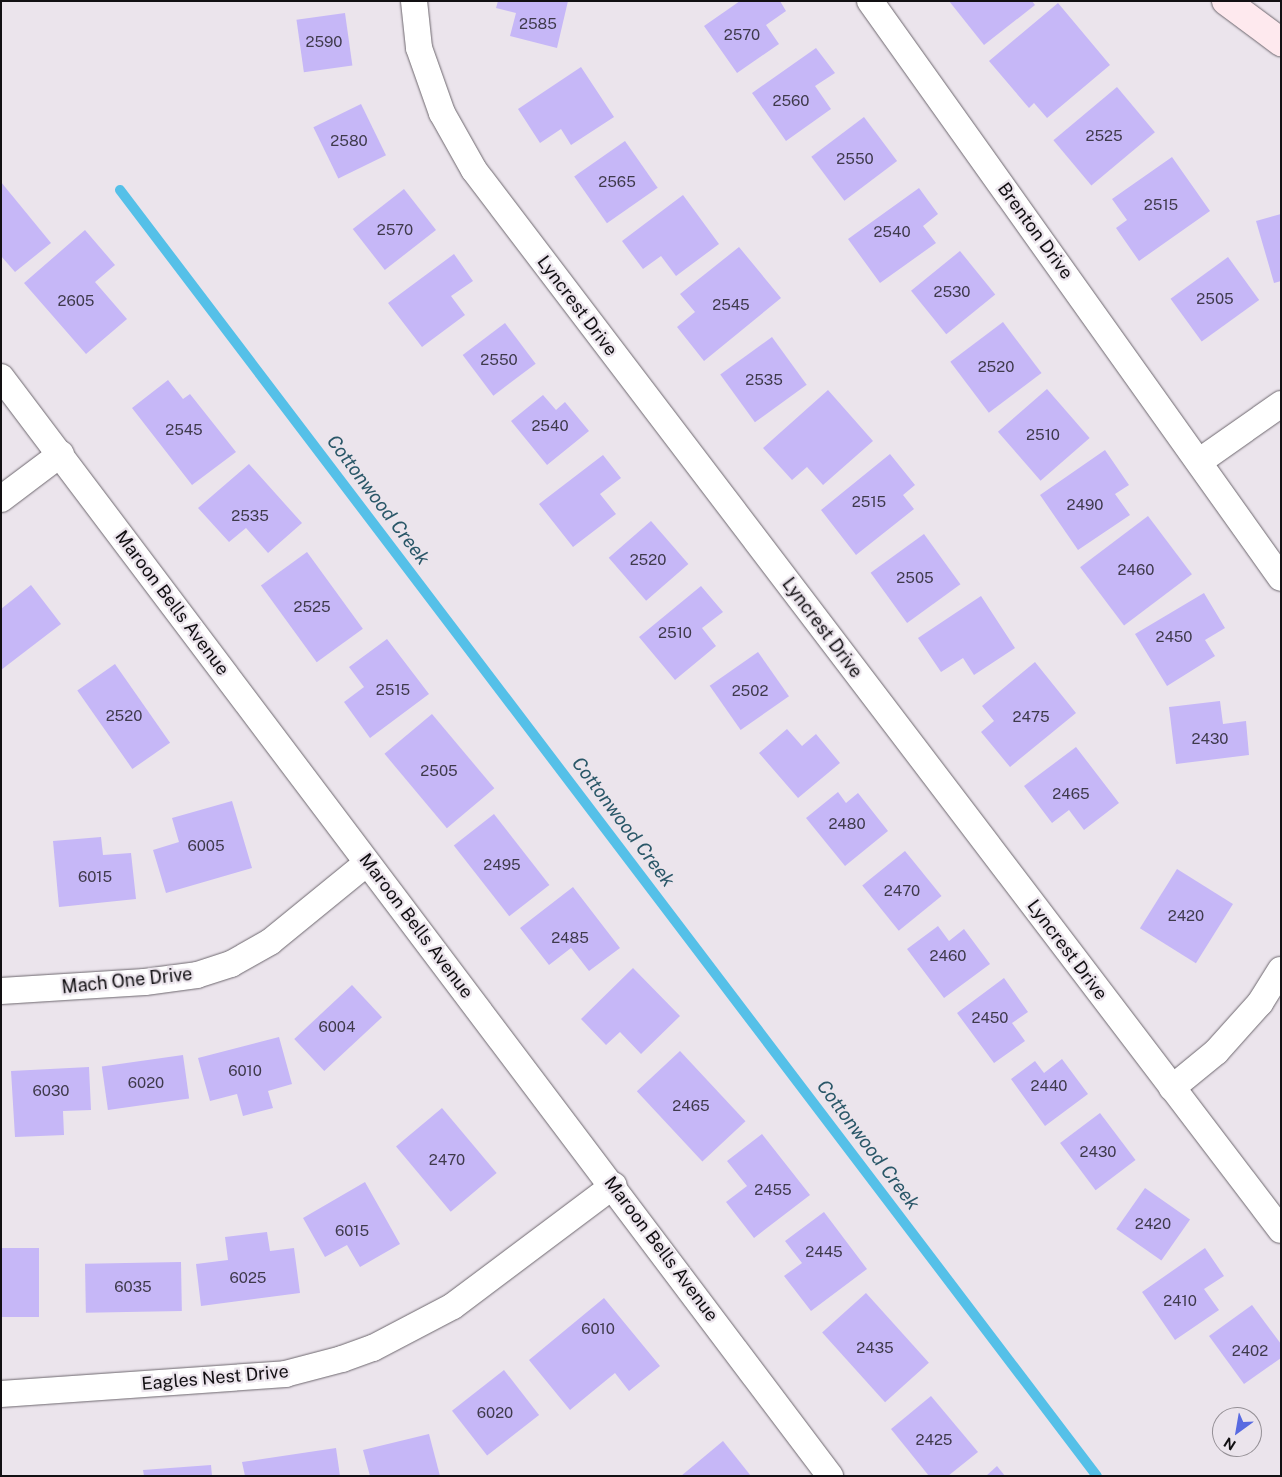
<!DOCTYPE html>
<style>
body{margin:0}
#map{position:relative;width:1282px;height:1477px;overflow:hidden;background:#ebe4ec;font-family:"Public Sans",sans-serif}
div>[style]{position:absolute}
.stream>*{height:10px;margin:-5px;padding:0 5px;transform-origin:5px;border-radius:5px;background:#55c0e8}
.building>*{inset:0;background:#c6b7f7;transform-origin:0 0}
.roads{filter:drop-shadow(0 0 1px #6d676e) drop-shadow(0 0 1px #6d676e)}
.minor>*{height:26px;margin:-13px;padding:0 13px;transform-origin:13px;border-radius:13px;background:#fff}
.secondary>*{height:28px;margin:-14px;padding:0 14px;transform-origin:14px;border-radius:14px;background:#fee9ee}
span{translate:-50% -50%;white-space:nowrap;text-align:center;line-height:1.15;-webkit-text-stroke:4.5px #ebe4ec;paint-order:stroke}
.number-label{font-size:15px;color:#3f3a4c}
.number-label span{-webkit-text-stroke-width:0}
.street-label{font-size:18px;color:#121013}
.water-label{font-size:19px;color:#2a5768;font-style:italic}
.frame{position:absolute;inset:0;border:2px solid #121013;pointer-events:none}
.north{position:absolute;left:1212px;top:1407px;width:50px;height:50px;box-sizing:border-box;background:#ebe4ec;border:1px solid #948f95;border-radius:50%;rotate:212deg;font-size:14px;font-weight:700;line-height:20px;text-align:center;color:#121013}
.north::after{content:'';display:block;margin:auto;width:18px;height:22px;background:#586ae1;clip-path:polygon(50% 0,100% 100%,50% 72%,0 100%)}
</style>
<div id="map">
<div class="stream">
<div style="left:120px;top:190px;width:1615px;rotate:52.78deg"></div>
</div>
<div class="building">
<div style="clip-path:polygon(498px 1px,568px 1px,557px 48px,510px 36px,516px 13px,496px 8px)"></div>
<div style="clip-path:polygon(740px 1px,780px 1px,786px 11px,766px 25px,779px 44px,737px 73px,704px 26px)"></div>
<div style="clip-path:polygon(949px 1px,1032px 1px,1035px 5px,984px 45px)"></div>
<div style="clip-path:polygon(1058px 3px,1110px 65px,1047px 118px,1034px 103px,1029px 108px,989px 61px)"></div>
<div style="left:345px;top:13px;width:53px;height:49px;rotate:82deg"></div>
<div style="clip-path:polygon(816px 48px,835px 73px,815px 86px,831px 109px,786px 141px,752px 93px)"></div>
<div style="clip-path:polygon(581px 67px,614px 117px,571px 145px,561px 129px,540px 143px,518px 109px)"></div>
<div style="left:1117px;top:87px;width:59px;height:83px;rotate:50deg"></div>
<div style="left:361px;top:104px;width:57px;height:53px;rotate:64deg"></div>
<div style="left:864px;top:117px;width:55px;height:66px;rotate:53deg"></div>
<div style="left:625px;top:141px;width:57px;height:62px;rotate:55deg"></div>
<div style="clip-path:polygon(1172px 157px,1210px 211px,1139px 261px,1116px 228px,1127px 220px,1112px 199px)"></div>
<div style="clip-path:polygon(1px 182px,51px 243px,15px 272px,1px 256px)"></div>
<div style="clip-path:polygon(919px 188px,938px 214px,923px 226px,936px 243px,880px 283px,848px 239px)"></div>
<div style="left:404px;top:189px;width:52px;height:65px;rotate:52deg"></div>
<div style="clip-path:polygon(683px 195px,719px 244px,676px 276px,661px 256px,643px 269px,622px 241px)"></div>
<div style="clip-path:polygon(1281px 214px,1281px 281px,1274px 283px,1256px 221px)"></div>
<div style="clip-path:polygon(85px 230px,115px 265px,95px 282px,127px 319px,86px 354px,24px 283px)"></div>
<div style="clip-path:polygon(739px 247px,781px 298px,704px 361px,677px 327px,695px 312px,680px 294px)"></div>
<div style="left:960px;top:251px;width:56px;height:63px;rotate:51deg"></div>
<div style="clip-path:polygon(454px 254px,473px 281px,451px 296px,465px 315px,422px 347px,388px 303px)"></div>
<div style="left:1228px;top:257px;width:53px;height:71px;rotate:54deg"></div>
<div style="left:1003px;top:322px;width:64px;height:66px;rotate:53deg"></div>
<div style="left:505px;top:323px;width:51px;height:53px;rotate:53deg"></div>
<div style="left:772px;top:337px;width:59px;height:64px;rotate:54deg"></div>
<div style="clip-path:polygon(168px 380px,183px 399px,190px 394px,236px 452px,192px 485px,132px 408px)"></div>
<div style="left:1047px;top:389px;width:65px;height:65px;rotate:49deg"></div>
<div style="clip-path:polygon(828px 390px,873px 441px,823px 485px,807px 467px,792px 480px,763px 448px)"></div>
<div style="clip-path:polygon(543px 395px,556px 410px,565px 402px,589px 431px,547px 465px,511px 421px)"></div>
<div style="clip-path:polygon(1105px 450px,1129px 485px,1115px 494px,1130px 515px,1078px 550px,1040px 495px)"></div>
<div style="clip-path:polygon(890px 454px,915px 485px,903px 495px,914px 509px,856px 555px,821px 510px)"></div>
<div style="clip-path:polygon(603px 455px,621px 478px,600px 494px,616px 514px,573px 547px,539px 504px)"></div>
<div style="clip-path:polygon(249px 464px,302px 523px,268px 553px,246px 528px,229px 542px,198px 508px)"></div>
<div style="left:1148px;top:516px;width:73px;height:85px;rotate:53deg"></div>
<div style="left:651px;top:521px;width:57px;height:56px;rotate:49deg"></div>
<div style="left:924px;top:534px;width:62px;height:66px;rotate:54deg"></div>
<div style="left:307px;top:552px;width:95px;height:57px;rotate:54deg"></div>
<div style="clip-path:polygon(31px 585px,61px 624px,1px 670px,1px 609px)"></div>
<div style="clip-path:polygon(701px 586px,723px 612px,702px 628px,716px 646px,675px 680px,639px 637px)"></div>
<div style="clip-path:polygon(1204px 593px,1225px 628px,1205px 640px,1215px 656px,1167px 686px,1135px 634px)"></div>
<div style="clip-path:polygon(981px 596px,1015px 648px,974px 675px,963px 658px,941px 672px,918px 638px)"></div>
<div style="clip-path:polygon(387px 639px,429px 694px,370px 738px,344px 702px,364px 687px,349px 667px)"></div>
<div style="left:758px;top:652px;width:54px;height:59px;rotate:55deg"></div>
<div style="clip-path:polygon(1035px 662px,1076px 713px,1010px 767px,981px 732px,994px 721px,982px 706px)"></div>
<div style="left:115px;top:664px;width:96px;height:46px;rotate:55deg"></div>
<div style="clip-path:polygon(1220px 701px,1223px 724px,1246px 721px,1249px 755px,1176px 764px,1169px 707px)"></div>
<div style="left:432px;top:714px;width:97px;height:62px;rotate:50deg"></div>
<div style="clip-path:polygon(787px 729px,802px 746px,816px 734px,840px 763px,798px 798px,759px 753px)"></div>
<div style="clip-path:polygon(1076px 747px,1119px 803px,1084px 830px,1069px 810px,1052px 823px,1024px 786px)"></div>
<div style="clip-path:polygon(838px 792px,846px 803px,858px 793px,888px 831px,845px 866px,806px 818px)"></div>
<div style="clip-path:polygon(232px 801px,252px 868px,166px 893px,153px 850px,179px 842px,172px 818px)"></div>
<div style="left:494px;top:814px;width:90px;height:51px;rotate:52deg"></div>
<div style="clip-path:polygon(101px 837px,103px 855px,131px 853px,136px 899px,59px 907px,53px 841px)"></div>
<div style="left:905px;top:851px;width:58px;height:55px;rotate:51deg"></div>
<div style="left:1177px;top:869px;width:66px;height:70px;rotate:32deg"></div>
<div style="clip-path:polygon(573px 887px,620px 948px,589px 971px,571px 948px,549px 965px,520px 928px)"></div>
<div style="clip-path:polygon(938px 926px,949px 941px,964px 929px,990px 964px,944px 998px,907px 949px)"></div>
<div style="clip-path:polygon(633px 968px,680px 1016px,641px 1054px,620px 1032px,606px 1045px,581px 1019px)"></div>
<div style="clip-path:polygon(1004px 978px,1028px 1012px,1012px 1023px,1025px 1041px,994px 1063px,957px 1013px)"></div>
<div style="left:352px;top:985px;width:44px;height:79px;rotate:47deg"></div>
<div style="clip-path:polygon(279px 1037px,292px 1084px,268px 1091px,273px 1108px,243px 1116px,237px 1094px,210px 1101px,198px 1058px)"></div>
<div style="left:680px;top:1051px;width:96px;height:59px;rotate:47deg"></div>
<div style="left:183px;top:1055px;width:44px;height:82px;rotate:82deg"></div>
<div style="clip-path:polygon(1062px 1059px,1088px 1094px,1045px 1126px,1011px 1079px,1035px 1061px,1044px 1073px)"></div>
<div style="clip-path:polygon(89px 1067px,91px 1110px,63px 1111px,64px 1135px,15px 1137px,11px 1071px)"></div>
<div style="left:442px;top:1108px;width:85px;height:60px;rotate:50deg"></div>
<div style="left:1100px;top:1113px;width:59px;height:50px;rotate:53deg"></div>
<div style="clip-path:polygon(762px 1134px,810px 1195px,754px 1238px,726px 1202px,747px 1186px,727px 1161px)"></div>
<div style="clip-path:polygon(365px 1182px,400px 1244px,360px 1267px,347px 1245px,325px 1257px,303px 1218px)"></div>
<div style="left:1145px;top:1188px;width:55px;height:50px;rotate:35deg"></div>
<div style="clip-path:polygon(824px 1212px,867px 1269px,811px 1311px,784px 1276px,802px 1263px,785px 1241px)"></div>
<div style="clip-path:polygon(267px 1232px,270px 1251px,294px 1248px,300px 1293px,201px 1306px,196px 1264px,228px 1260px,225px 1237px)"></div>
<div style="left:1px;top:1248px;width:38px;height:69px"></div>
<div style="clip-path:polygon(1205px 1248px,1224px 1276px,1204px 1289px,1219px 1310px,1175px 1340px,1142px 1292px)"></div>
<div style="left:181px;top:1262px;width:49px;height:96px;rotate:89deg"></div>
<div style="left:866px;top:1293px;width:94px;height:59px;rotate:48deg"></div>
<div style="clip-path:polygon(604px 1298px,660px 1366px,629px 1391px,615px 1373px,570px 1410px,529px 1360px)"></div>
<div style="clip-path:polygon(1252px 1305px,1281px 1344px,1281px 1358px,1244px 1384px,1209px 1336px)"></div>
<div style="left:504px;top:1370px;width:57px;height:66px;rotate:52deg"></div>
<div style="clip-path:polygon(931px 1396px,978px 1452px,948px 1476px,929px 1476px,891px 1429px)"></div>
<div style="clip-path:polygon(429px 1434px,440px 1476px,370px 1476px,363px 1450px)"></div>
<div style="clip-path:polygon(723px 1441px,751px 1476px,681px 1476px)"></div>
<div style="clip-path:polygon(336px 1448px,340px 1476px,245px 1476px,242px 1462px)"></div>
<div style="clip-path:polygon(211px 1465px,212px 1476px,144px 1476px,143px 1470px)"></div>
<div style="clip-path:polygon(997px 1466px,1005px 1476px,986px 1476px)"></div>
</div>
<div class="roads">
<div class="minor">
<div style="left:414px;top:1px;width:47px;rotate:83.9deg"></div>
<div style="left:419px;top:48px;width:69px;rotate:70.5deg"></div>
<div style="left:442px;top:113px;width:65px;rotate:60.7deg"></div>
<div style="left:474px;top:170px;width:1332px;rotate:52.72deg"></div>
<div style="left:870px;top:1px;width:708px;rotate:54.54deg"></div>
<div style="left:1px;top:377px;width:1377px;rotate:52.97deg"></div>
<div style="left:1200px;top:461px;width:99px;rotate:-35.1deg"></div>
<div style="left:1px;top:499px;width:75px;rotate:-36.9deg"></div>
<div style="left:1px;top:991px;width:144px;rotate:-3.6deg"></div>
<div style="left:145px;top:982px;width:52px;rotate:-7.7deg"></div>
<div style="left:197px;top:975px;width:36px;rotate:-18deg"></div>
<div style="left:231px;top:964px;width:45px;rotate:-29.4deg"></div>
<div style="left:270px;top:942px;width:125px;rotate:-39.2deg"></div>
<div style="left:1172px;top:1088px;width:57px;rotate:-39.3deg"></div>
<div style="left:1216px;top:1052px;width:66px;rotate:-48.1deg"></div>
<div style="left:1260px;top:1003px;width:39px;rotate:-58deg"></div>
<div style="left:1px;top:1394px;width:285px;rotate:-4deg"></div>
<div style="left:285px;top:1374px;width:59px;rotate:-14.7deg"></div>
<div style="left:342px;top:1359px;width:33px;rotate:-20deg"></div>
<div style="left:373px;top:1348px;width:90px;rotate:-27.7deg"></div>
<div style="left:453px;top:1306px;width:201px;rotate:-36.9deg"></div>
</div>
<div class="secondary">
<div style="left:1226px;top:1px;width:69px;rotate:36.7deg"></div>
</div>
</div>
<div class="number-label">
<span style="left:538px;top:24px">2585</span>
<span style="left:742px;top:35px">2570</span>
<span style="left:324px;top:42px">2590</span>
<span style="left:791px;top:101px">2560</span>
<span style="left:1104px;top:136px">2525</span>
<span style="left:349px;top:141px">2580</span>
<span style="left:855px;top:159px">2550</span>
<span style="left:617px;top:182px">2565</span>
<span style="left:1161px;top:205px">2515</span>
<span style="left:395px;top:230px">2570</span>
<span style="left:892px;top:232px">2540</span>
<span style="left:952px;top:292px">2530</span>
<span style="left:1215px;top:299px">2505</span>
<span style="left:76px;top:301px">2605</span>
<span style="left:731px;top:305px">2545</span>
<span style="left:499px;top:360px">2550</span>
<span style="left:996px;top:367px">2520</span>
<span style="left:764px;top:380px">2535</span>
<span style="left:550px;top:426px">2540</span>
<span style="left:184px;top:430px">2545</span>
<span style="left:1043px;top:435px">2510</span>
<span style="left:869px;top:502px">2515</span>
<span style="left:1085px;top:505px">2490</span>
<span style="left:250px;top:516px">2535</span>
<span style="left:648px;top:560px">2520</span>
<span style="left:1136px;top:570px">2460</span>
<span style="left:915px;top:578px">2505</span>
<span style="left:312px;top:607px">2525</span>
<span style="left:675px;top:633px">2510</span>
<span style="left:1174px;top:637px">2450</span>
<span style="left:393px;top:690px">2515</span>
<span style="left:750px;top:691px">2502</span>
<span style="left:124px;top:716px">2520</span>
<span style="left:1031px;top:717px">2475</span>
<span style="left:1210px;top:739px">2430</span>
<span style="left:439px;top:771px">2505</span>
<span style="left:1071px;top:794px">2465</span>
<span style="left:847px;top:824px">2480</span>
<span style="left:206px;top:846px">6005</span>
<span style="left:502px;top:865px">2495</span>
<span style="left:95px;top:877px">6015</span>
<span style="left:902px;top:891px">2470</span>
<span style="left:1186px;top:916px">2420</span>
<span style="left:570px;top:938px">2485</span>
<span style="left:948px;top:956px">2460</span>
<span style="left:990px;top:1018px">2450</span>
<span style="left:337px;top:1027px">6004</span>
<span style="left:245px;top:1071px">6010</span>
<span style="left:146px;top:1083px">6020</span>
<span style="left:1049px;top:1086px">2440</span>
<span style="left:51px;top:1091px">6030</span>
<span style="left:691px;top:1106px">2465</span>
<span style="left:1098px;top:1152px">2430</span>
<span style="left:447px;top:1160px">2470</span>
<span style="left:773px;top:1190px">2455</span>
<span style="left:1153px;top:1224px">2420</span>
<span style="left:352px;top:1231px">6015</span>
<span style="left:824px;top:1252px">2445</span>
<span style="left:248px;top:1278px">6025</span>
<span style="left:133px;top:1287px">6035</span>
<span style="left:1180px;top:1301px">2410</span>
<span style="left:598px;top:1329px">6010</span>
<span style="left:875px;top:1348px">2435</span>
<span style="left:1250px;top:1351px">2402</span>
<span style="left:495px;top:1413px">6020</span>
<span style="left:934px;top:1440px">2425</span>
</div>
<div class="street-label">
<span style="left:1035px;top:231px;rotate:54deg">Brenton Drive</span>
<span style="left:577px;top:306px;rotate:53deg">Lyncrest Drive</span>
<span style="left:172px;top:603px;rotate:53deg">Maroon Bells Avenue</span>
<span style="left:822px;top:628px;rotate:53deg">Lyncrest Drive</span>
<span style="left:416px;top:926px;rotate:53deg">Maroon Bells Avenue</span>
<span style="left:1067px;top:950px;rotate:53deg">Lyncrest Drive</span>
<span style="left:127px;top:981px;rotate:-6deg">Mach One Drive</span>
<span style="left:661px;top:1249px;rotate:53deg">Maroon Bells Avenue</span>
<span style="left:215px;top:1378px;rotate:-5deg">Eagles Nest Drive</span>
</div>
<div class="water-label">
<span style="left:378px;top:500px;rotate:53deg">Cottonwood Creek</span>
<span style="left:623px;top:822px;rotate:53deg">Cottonwood Creek</span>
<span style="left:868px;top:1145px;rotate:53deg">Cottonwood Creek</span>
</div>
<div class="frame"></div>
<div class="north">N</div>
</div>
